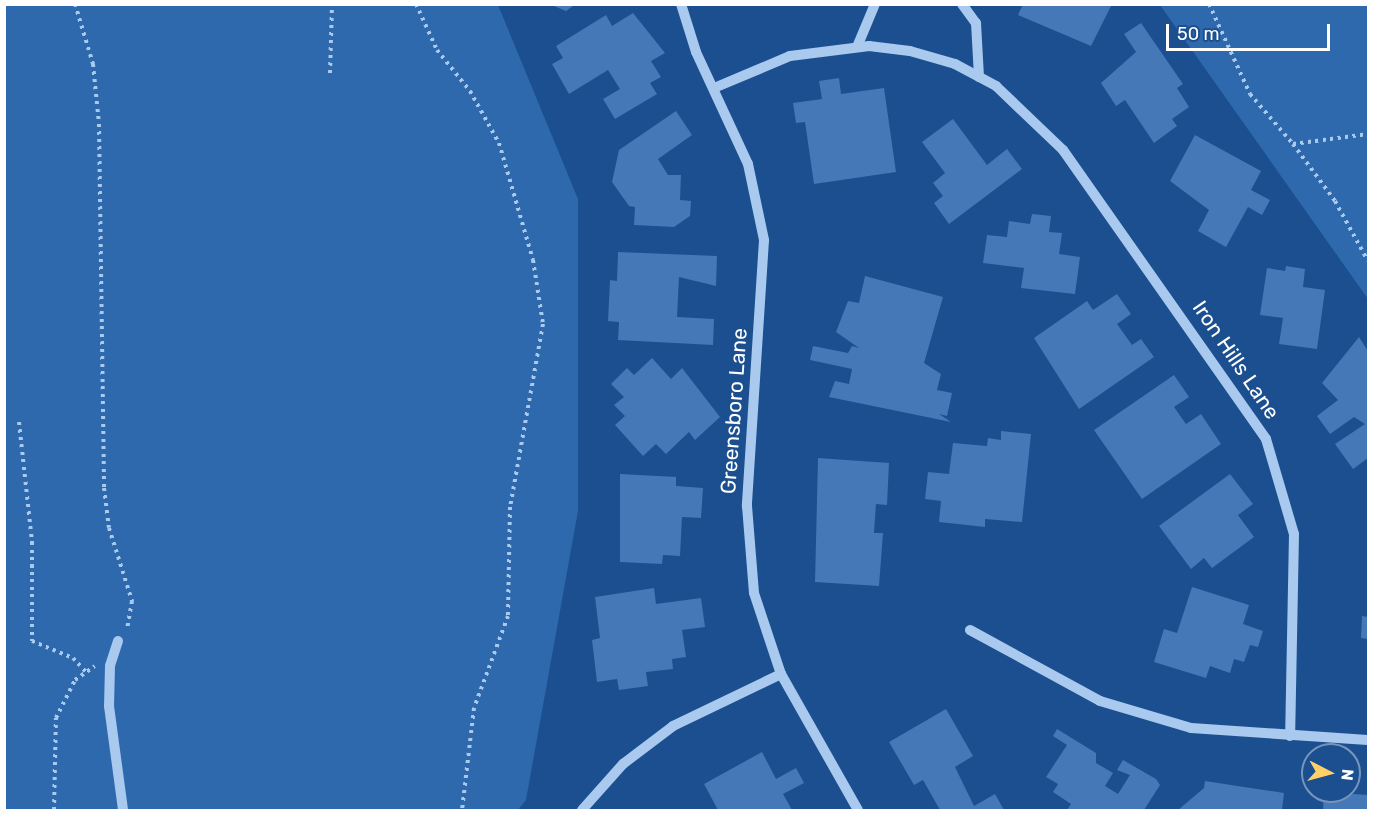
<!DOCTYPE html>
<style>
body{margin:0}
#map{position:relative;width:1373px;height:815px;overflow:hidden;background:#1b4f8f;font-family:Rubik,sans-serif}
div>[style]{position:absolute}
.green>*{inset:0;background:#2e69ad}
.building>*{inset:0;background:#4478b7}
.path>*{height:4px;margin-top:-2px;transform-origin:0;background:repeating-linear-gradient(90deg,#a9c9ee 0 3px,transparent 0 7.5px)}
.minor>*{height:10px;margin:-5px;padding:0 5px;transform-origin:5px;border-radius:5px;background:#a9c9ee}
span{translate:-50% -50%;white-space:nowrap;text-align:center;line-height:1.15;-webkit-text-stroke:5px #1b4f8f;paint-order:stroke}
.street-label{font-size:21px;color:#fff}
.frame{position:absolute;inset:0;border:6px solid #fff;pointer-events:none}
.north{position:absolute;left:1301px;top:743px;width:60px;height:60px;box-sizing:border-box;background:#1b4f8f;border:2px solid #7695bc;border-radius:50%;rotate:96deg;font-size:16px;font-weight:700;line-height:24px;text-align:center;color:#fff}
.north::after{content:'';display:block;margin:auto;width:21px;height:27px;background:#ffd166;clip-path:polygon(50% 0,100% 100%,50% 72%,0 100%)}
.scale{position:absolute;left:1166px;top:24px;width:164px;height:27px;box-sizing:border-box;border:3px solid #fff;border-top:0;padding-left:8px;font-size:18px;line-height:21px;white-space:nowrap;color:#fff;-webkit-text-stroke:4px #1b4f8f;paint-order:stroke}
</style>
<div id="map">
<div class="green">
<div style="clip-path:polygon(4px 5px,498px 5px,578px 199px,578px 511px,526px 800px,518px 810px,5px 810px)"></div>
<div style="clip-path:polygon(1160px 5px,1368px 5px,1368px 299px)"></div>
</div>
<div class="building">
<div style="clip-path:polygon(549px 4px,576px 4px,566px 11px)"></div>
<div style="clip-path:polygon(1023px 4px,1112px 4px,1091px 46px,1018px 15px)"></div>
<div style="clip-path:polygon(633px 13px,665px 53px,651px 61px,661px 77px,650px 83px,657px 94px,615px 119px,603px 99px,620px 89px,608px 70px,569px 94px,552px 64px,563px 58px,556px 46px,606px 15px,612px 26px)"></div>
<div style="clip-path:polygon(1141px 23px,1183px 84px,1177px 88px,1189px 107px,1172px 119px,1177px 126px,1154px 143px,1125px 100px,1116px 106px,1101px 83px,1136px 52px,1124px 34px)"></div>
<div style="clip-path:polygon(839px 78px,841px 94px,884px 88px,896px 172px,814px 184px,805px 122px,796px 123px,793px 103px,822px 99px,819px 81px)"></div>
<div style="clip-path:polygon(676px 111px,692px 135px,658px 159px,668px 175px,681px 175px,680px 200px,691px 201px,690px 216px,674px 227px,634px 225px,635px 207px,629px 206px,612px 182px,619px 150px)"></div>
<div style="clip-path:polygon(953px 119px,987px 165px,1007px 149px,1022px 169px,949px 224px,934px 203px,943px 196px,933px 183px,945px 173px,922px 142px)"></div>
<div style="clip-path:polygon(1195px 135px,1261px 171px,1251px 190px,1270px 200px,1262px 215px,1248px 207px,1226px 247px,1198px 231px,1209px 210px,1170px 181px)"></div>
<div style="clip-path:polygon(1032px 214px,1051px 216px,1049px 232px,1062px 233px,1059px 254px,1080px 257px,1075px 294px,1021px 288px,1024px 268px,983px 263px,987px 235px,1007px 237px,1009px 221px,1030px 224px)"></div>
<div style="clip-path:polygon(618px 252px,717px 256px,716px 286px,679px 277px,677px 317px,714px 319px,713px 345px,618px 340px,619px 322px,608px 321px,610px 280px,617px 281px)"></div>
<div style="clip-path:polygon(1286px 266px,1305px 269px,1303px 287px,1325px 290px,1317px 349px,1279px 344px,1283px 318px,1260px 315px,1267px 268px,1285px 271px)"></div>
<div style="clip-path:polygon(865px 276px,943px 297px,924px 363px,941px 374px,937px 390px,952px 393px,947px 416px,939px 414px,951px 422px,829px 397px,835px 381px,849px 384px,852px 369px,810px 360px,813px 346px,848px 353px,852px 346px,859px 348px,836px 332px,848px 301px,859px 303px)"></div>
<div style="clip-path:polygon(1117px 294px,1131px 314px,1117px 324px,1132px 345px,1141px 339px,1154px 357px,1079px 409px,1034px 338px,1087px 301px,1093px 310px)"></div>
<div style="clip-path:polygon(1359px 337px,1368px 351px,1368px 458px,1353px 469px,1335px 444px,1365px 424px,1354px 417px,1330px 434px,1317px 416px,1338px 400px,1322px 383px)"></div>
<div style="clip-path:polygon(652px 358px,671px 379px,682px 368px,720px 417px,695px 440px,689px 432px,666px 454px,656px 444px,643px 456px,615px 425px,625px 416px,614px 405px,624px 397px,611px 384px,627px 368px,634px 375px)"></div>
<div style="clip-path:polygon(1174px 375px,1189px 397px,1174px 407px,1186px 424px,1201px 414px,1221px 444px,1142px 499px,1094px 430px)"></div>
<div style="clip-path:polygon(1001px 431px,1031px 434px,1022px 522px,985px 519px,985px 527px,939px 522px,941px 501px,925px 499px,928px 472px,949px 474px,953px 443px,987px 446px,988px 438px,1001px 440px)"></div>
<div style="clip-path:polygon(818px 458px,889px 463px,887px 505px,876px 504px,874px 533px,883px 533px,879px 586px,815px 582px)"></div>
<div style="clip-path:polygon(620px 474px,676px 477px,676px 486px,703px 488px,701px 518px,682px 517px,680px 556px,663px 555px,662px 564px,620px 562px)"></div>
<div style="clip-path:polygon(1230px 474px,1253px 504px,1238px 515px,1254px 537px,1212px 568px,1204px 558px,1191px 569px,1159px 526px)"></div>
<div style="clip-path:polygon(1192px 587px,1249px 605px,1243px 624px,1263px 631px,1258px 647px,1250px 645px,1244px 662px,1234px 659px,1230px 673px,1210px 666px,1206px 678px,1154px 662px,1164px 629px,1177px 633px)"></div>
<div style="clip-path:polygon(654px 588px,656px 604px,701px 598px,705px 627px,682px 630px,686px 657px,672px 659px,673px 669px,646px 672px,648px 686px,619px 690px,617px 679px,597px 682px,592px 640px,600px 638px,595px 597px)"></div>
<div style="clip-path:polygon(1362px 616px,1368px 617px,1368px 639px,1361px 638px)"></div>
<div style="clip-path:polygon(946px 709px,973px 756px,955px 767px,974px 806px,995px 794px,1004px 810px,940px 810px,923px 780px,914px 785px,889px 742px)"></div>
<div style="clip-path:polygon(1057px 729px,1096px 753px,1096px 763px,1113px 773px,1105px 786px,1118px 794px,1130px 775px,1117px 770px,1123px 760px,1156px 779px,1160px 785px,1144px 810px,1067px 810px,1071px 804px,1053px 792px,1058px 784px,1046px 777px,1067px 745px,1053px 736px)"></div>
<div style="clip-path:polygon(762px 752px,776px 779px,796px 768px,804px 783px,783px 794px,792px 810px,718px 810px,704px 784px)"></div>
<div style="clip-path:polygon(1205px 781px,1284px 793px,1282px 810px,1178px 810px,1204px 788px)"></div>
<div style="clip-path:polygon(1324px 792px,1368px 795px,1368px 810px,1323px 810px)"></div>
</div>
<div class="path">
<div style="left:75px;top:4px;width:63px;rotate:73.3deg"></div>
<div style="left:93px;top:64px;width:60px;rotate:84.3deg"></div>
<div style="left:99px;top:124px;width:364px;rotate:89.2deg"></div>
<div style="left:104px;top:488px;width:40px;rotate:82.9deg"></div>
<div style="left:109px;top:528px;width:77px;rotate:72.5deg"></div>
<div style="left:132px;top:601px;width:27px;rotate:100deg"></div>
<div style="left:416px;top:4px;width:51px;rotate:65.5deg"></div>
<div style="left:437px;top:50px;width:53px;rotate:51.2deg"></div>
<div style="left:470px;top:91px;width:60px;rotate:60.9deg"></div>
<div style="left:499px;top:143px;width:122px;rotate:73.8deg"></div>
<div style="left:533px;top:260px;width:65px;rotate:81.1deg"></div>
<div style="left:543px;top:324px;width:186px;rotate:100.2deg"></div>
<div style="left:510px;top:507px;width:109px;rotate:91.1deg"></div>
<div style="left:508px;top:616px;width:98px;rotate:110.3deg"></div>
<div style="left:474px;top:708px;width:103px;rotate:96.7deg"></div>
<div style="left:1209px;top:4px;width:99px;rotate:65.5deg"></div>
<div style="left:1250px;top:94px;width:66px;rotate:49.3deg"></div>
<div style="left:1293px;top:144px;width:76px;rotate:-7.6deg"></div>
<div style="left:330px;top:73px;width:69px;rotate:-88.3deg"></div>
<div style="left:1293px;top:144px;width:71px;rotate:53.6deg"></div>
<div style="left:1335px;top:201px;width:68px;rotate:61.2deg"></div>
<div style="left:19px;top:422px;width:121px;rotate:83.8deg"></div>
<div style="left:32px;top:542px;width:99px;rotate:90deg"></div>
<div style="left:32px;top:641px;width:44px;rotate:22.5deg"></div>
<div style="left:73px;top:658px;width:19px;rotate:47deg"></div>
<div style="left:54px;top:810px;width:92px;rotate:-88.8deg"></div>
<div style="left:56px;top:718px;width:42px;rotate:-63.4deg"></div>
<div style="left:75px;top:680px;width:24px;rotate:-35deg"></div>
</div>
<div class="minor">
<div style="left:681px;top:4px;width:50px;rotate:72.6deg"></div>
<div style="left:696px;top:52px;width:123px;rotate:65.1deg"></div>
<div style="left:748px;top:164px;width:78px;rotate:78.1deg"></div>
<div style="left:764px;top:240px;width:267px;rotate:93.7deg"></div>
<div style="left:747px;top:506px;width:87px;rotate:85.4deg"></div>
<div style="left:754px;top:593px;width:85px;rotate:71.6deg"></div>
<div style="left:781px;top:674px;width:156px;rotate:60.5deg"></div>
<div style="left:962px;top:4px;width:24px;rotate:54deg"></div>
<div style="left:976px;top:23px;width:54px;rotate:86.8deg"></div>
<div style="left:857px;top:47px;width:47px;rotate:-67.3deg"></div>
<div style="left:714px;top:88px;width:82px;rotate:-22.8deg"></div>
<div style="left:790px;top:56px;width:80px;rotate:-7.2deg"></div>
<div style="left:869px;top:46px;width:41px;rotate:7deg"></div>
<div style="left:910px;top:51px;width:47px;rotate:16.1deg"></div>
<div style="left:955px;top:64px;width:47px;rotate:28.2deg"></div>
<div style="left:996px;top:86px;width:93px;rotate:43.7deg"></div>
<div style="left:1063px;top:150px;width:353px;rotate:54.9deg"></div>
<div style="left:1266px;top:439px;width:99px;rotate:73.6deg"></div>
<div style="left:1294px;top:534px;width:202px;rotate:91.1deg"></div>
<div style="left:970px;top:630px;width:148px;rotate:28.6deg"></div>
<div style="left:1100px;top:701px;width:95px;rotate:16.5deg"></div>
<div style="left:1191px;top:728px;width:177px;rotate:3.9deg"></div>
<div style="left:118px;top:641px;width:26px;rotate:108deg"></div>
<div style="left:110px;top:666px;width:40px;rotate:91.4deg"></div>
<div style="left:109px;top:706px;width:105px;rotate:82.3deg"></div>
<div style="left:582px;top:810px;width:62px;rotate:-48.3deg"></div>
<div style="left:623px;top:764px;width:63px;rotate:-37.2deg"></div>
<div style="left:673px;top:726px;width:120px;rotate:-25.7deg"></div>
</div>
<div class="street-label">
<span style="left:1236px;top:360px;rotate:56deg">Iron Hills Lane</span>
<span style="left:734px;top:411px;rotate:-86deg">Greensboro Lane</span>
</div>
<div class="frame"></div>
<div class="north">N</div>
<div class="scale">50 m</div>
</div>
